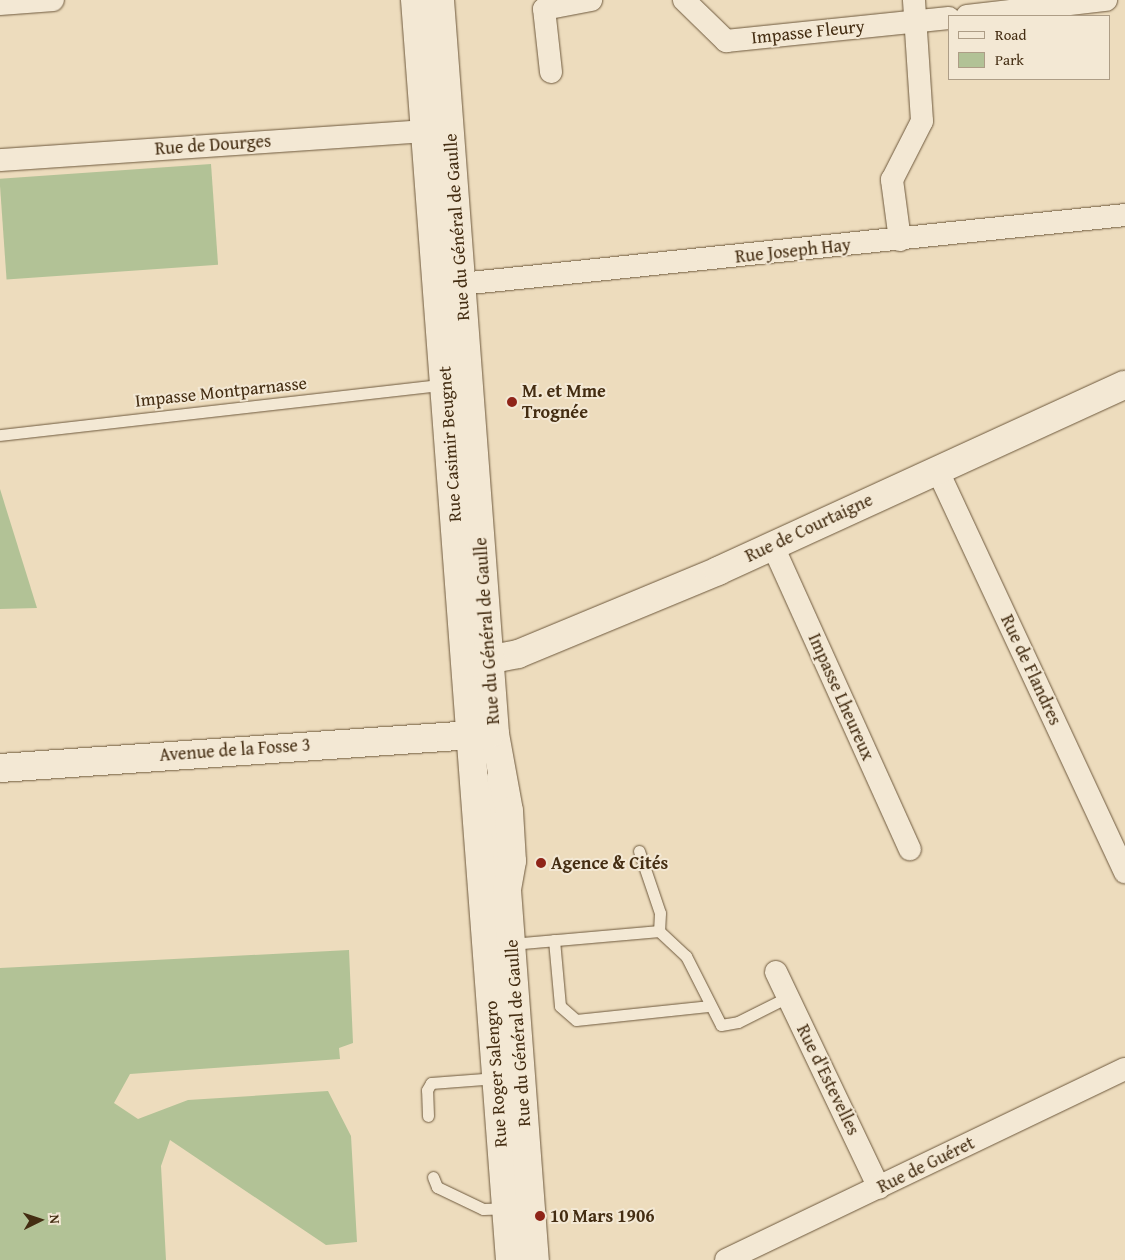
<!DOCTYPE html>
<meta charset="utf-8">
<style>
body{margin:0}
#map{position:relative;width:1125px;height:1260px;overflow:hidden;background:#eddcbd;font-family:"Gentium Book Plus",serif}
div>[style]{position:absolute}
.green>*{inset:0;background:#b2c296;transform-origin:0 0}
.roads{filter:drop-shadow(0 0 1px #6e593d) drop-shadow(0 0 1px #6e593d)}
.lane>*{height:11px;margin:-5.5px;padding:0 5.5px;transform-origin:5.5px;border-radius:5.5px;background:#f3e8d4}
.street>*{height:22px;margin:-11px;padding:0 11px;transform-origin:11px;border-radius:11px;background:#f3e8d4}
.secondary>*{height:28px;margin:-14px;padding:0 14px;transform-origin:14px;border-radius:14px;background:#f3e8d4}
.dots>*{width:14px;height:14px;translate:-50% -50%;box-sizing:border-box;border:2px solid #f3e8d4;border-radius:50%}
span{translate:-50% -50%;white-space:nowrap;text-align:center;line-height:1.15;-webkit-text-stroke:4px #f3e8d4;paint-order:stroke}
.street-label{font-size:18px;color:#442d12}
.poi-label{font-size:18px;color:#442d12;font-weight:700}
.left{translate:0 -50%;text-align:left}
.legend{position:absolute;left:948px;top:15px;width:162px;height:65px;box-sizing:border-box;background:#f3e8d4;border:1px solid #ad9d86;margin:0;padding:6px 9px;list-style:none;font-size:15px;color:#442d12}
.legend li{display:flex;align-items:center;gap:10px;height:25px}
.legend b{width:25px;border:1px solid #ad9d86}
.north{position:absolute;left:15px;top:1195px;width:50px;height:50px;-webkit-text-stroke:4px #f3e8d4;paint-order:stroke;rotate:86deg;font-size:14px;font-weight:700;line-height:20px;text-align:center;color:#442d12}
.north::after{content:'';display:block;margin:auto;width:18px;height:22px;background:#442d12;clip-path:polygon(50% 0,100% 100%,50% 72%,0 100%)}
</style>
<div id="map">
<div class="green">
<div style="left:211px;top:164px;width:101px;height:212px;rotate:86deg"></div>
<div style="clip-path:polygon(0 489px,37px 608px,0 609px)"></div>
<div style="clip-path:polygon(349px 950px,353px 1043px,339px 1048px,340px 1059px,130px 1074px,114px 1103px,138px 1119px,188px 1100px,328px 1091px,351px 1136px,357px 1242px,326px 1245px,170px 1140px,161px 1166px,166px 1260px,0 1260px,0 968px)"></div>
</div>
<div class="roads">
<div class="lane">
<div style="left:0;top:435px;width:448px;rotate:-6.5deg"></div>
<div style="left:492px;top:776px;width:116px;rotate:88deg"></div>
<div style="left:639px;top:851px;width:65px;rotate:71.3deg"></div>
<div style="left:660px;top:913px;width:18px;rotate:93deg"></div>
<div style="left:659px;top:931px;width:37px;rotate:43deg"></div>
<div style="left:686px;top:956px;width:77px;rotate:63.1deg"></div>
<div style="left:721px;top:1025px;width:17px;rotate:-10deg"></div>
<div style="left:738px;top:1022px;width:56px;rotate:-26.6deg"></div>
<div style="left:554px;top:940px;width:66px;rotate:84.8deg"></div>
<div style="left:560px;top:1006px;width:21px;rotate:41deg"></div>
<div style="left:576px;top:1020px;width:135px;rotate:-6deg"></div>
<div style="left:511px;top:944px;width:149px;rotate:-5deg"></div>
<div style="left:428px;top:1116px;width:26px;rotate:-92deg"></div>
<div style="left:427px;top:1090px;width:8px;rotate:-60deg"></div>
<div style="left:431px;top:1083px;width:66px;rotate:-4.3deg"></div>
<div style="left:433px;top:1177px;width:11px;rotate:68deg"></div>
<div style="left:437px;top:1187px;width:51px;rotate:25.6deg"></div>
<div style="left:483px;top:1209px;width:23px;rotate:-2deg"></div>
</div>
<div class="street">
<div style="left:684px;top:0;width:59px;rotate:44.3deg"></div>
<div style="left:726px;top:41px;width:224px;rotate:-5.9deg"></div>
<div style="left:0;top:4px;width:53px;rotate:-4.3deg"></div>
<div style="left:967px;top:16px;width:140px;rotate:-6.6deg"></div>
<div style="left:551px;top:72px;width:63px;rotate:-96.3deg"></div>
<div style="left:544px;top:9px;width:48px;rotate:-10.8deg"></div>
<div style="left:0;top:160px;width:427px;rotate:-3.9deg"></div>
<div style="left:900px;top:240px;width:61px;rotate:-97.6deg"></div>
<div style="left:892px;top:180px;width:66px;rotate:-63deg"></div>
<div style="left:922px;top:121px;width:121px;rotate:-93.8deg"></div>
<div style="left:461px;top:284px;width:668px;rotate:-5.93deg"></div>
<div style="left:937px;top:469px;width:445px;rotate:65deg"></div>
<div style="left:772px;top:544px;width:335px;rotate:65.7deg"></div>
<div style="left:776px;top:972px;width:239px;rotate:64.5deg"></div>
<div style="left:726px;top:1260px;width:442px;rotate:-25.6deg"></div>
</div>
<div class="secondary">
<div style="left:415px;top:0;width:1264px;rotate:85.69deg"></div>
<div style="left:440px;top:0;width:736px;rotate:85.71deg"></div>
<div style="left:495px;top:734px;width:78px;rotate:79.7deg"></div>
<div style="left:509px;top:811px;width:50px;rotate:86.6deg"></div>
<div style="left:512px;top:861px;width:29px;rotate:100deg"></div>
<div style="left:507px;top:890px;width:371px;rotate:85.7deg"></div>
<div style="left:472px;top:663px;width:47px;rotate:-11.1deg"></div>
<div style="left:518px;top:654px;width:217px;rotate:-22.5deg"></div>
<div style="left:718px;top:571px;width:447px;rotate:-24.6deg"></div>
<div style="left:0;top:768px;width:491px;rotate:-4deg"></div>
</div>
</div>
<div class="dots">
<div style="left:512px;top:402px;background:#8f2418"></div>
<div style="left:541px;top:863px;background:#8f2418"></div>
<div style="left:540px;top:1216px;background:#8f2418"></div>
</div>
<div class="street-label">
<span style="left:808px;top:32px;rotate:-6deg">Impasse Fleury</span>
<span style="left:213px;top:145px;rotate:-4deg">Rue de Dourges</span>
<span style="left:457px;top:227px;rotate:-94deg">Rue du Général de Gaulle</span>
<span style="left:793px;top:251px;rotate:-6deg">Rue Joseph Hay</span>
<span style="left:221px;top:392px;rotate:-6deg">Impasse Montparnasse</span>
<span style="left:450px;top:444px;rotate:-94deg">Rue Casimir Beugnet</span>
<span style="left:809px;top:528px;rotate:-25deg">Rue de Courtaigne</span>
<span style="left:487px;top:631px;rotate:-94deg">Rue du Général de Gaulle</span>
<span style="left:1031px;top:670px;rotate:65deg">Rue de Flandres</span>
<span style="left:841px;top:697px;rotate:66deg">Impasse Lheureux</span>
<span style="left:235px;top:750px;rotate:-4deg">Avenue de la Fosse 3</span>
<span style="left:518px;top:1033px;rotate:-94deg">Rue du Général de Gaulle</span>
<span style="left:496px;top:1074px;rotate:-94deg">Rue Roger Salengro</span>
<span style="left:828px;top:1080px;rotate:64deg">Rue d'Estevelles</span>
<span style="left:926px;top:1165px;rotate:-26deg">Rue de Guéret</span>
</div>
<div class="poi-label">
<span class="left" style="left:522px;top:402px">M. et Mme<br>Trognée</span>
<span class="left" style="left:551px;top:863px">Agence &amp; Cités</span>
<span class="left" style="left:550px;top:1216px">10 Mars 1906</span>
</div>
<ul class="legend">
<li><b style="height:6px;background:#f3e8d4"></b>Road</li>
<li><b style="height:14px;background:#b2c296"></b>Park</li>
</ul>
<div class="north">N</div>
</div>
